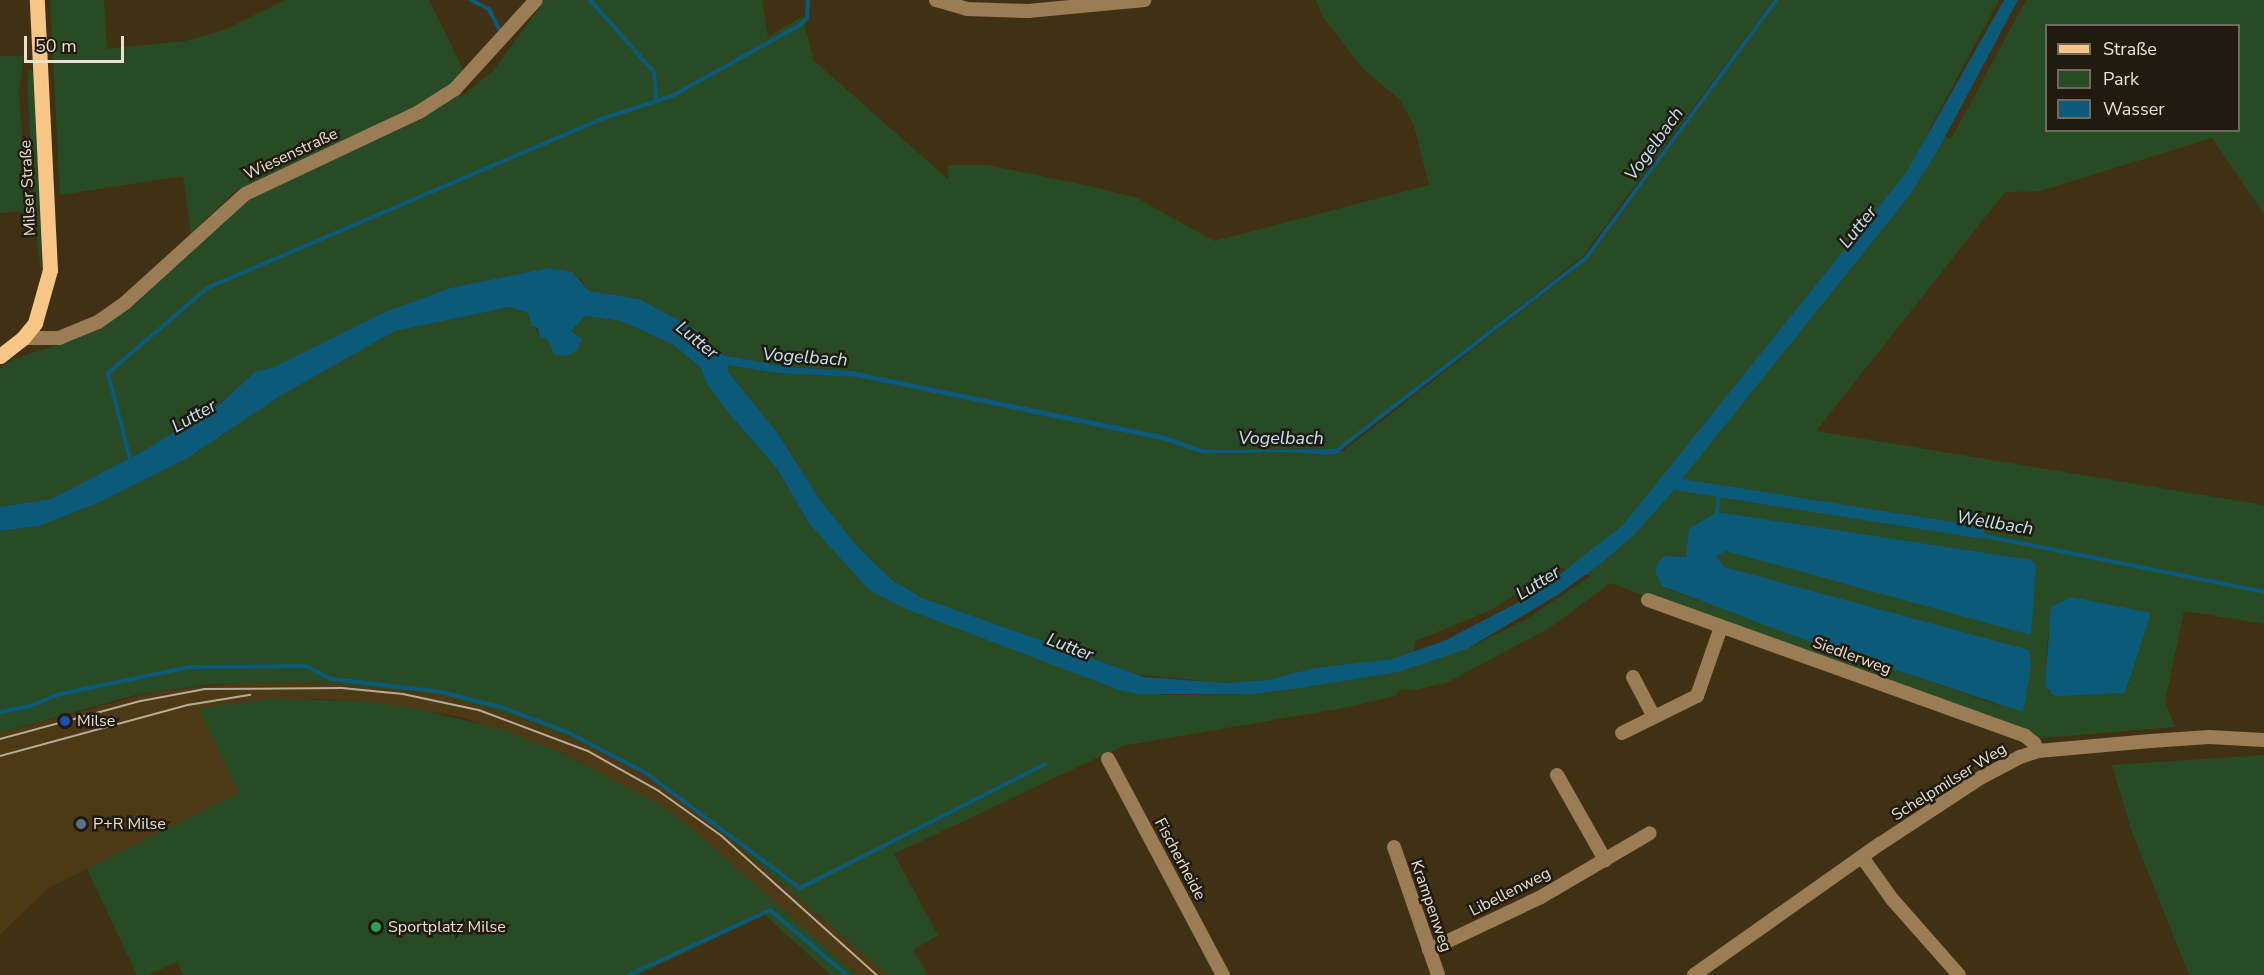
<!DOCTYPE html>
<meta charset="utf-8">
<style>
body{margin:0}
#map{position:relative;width:2264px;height:975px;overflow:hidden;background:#403114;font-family:"Nunito Sans",sans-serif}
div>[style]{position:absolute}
.built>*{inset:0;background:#4d3915}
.green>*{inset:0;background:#284b26}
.water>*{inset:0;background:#0c5a79}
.stream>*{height:4px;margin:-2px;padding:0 2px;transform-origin:2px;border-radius:2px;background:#0c5a79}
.minor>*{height:14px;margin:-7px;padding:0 7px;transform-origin:7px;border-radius:7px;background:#9a7c55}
.major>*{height:15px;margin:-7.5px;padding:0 7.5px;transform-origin:7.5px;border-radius:7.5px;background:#f8c686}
.tram>*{height:1.5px;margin:-0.75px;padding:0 0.75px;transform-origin:0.75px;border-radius:0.75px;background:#b8ac98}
.dots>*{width:16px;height:16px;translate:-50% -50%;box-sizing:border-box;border:3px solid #211a0e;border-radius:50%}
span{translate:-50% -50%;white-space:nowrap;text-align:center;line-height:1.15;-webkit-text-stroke:5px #211a0e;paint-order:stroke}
.street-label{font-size:16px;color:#eae0d0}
.poi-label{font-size:16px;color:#eae0d0}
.left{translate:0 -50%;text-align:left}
.water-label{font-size:18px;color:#bfe3f7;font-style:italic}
.legend{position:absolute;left:2045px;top:24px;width:195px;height:108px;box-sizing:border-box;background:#211a0e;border:2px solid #71695c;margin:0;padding:8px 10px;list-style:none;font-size:18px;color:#eae0d0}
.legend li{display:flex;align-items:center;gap:12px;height:30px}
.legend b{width:30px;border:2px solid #71695c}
.scale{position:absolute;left:24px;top:36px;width:100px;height:27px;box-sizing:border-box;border:3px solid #eae0d0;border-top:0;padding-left:8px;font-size:18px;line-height:21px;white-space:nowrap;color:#eae0d0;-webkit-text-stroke:4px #211a0e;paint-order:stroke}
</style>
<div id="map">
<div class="built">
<div style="clip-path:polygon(252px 682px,313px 682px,438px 694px,515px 716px,575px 739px,653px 779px,709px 820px,888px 975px,857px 975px,694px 830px,659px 804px,560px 752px,461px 717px,367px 701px,316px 699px,200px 708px,239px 793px,47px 889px,0 935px,0 733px,157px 691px)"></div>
</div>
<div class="green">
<div style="clip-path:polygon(50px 0,104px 0,107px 49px,185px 41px,224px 30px,285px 0,429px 0,463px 69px,450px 85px,418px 107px,236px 190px,191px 234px,183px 176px,60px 195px)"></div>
<div style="clip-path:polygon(545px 0,762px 0,768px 37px,803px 16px,813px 60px,948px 179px,948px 165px,988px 165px,1089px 186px,1137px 198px,1214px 241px,1429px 185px,1414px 126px,1400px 100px,1363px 69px,1322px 16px,1316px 0,1773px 0,1582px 257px,1337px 449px,1204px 450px,1167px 436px,852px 371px,787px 367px,723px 355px,697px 330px,639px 299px,589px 291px,580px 278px,548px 268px,450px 288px,274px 367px,256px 371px,219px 405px,140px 453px,51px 499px,0 507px,0 369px,13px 359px,67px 342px,116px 317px,244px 201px,420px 120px,458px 94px,462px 96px,493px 71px)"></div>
<div style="clip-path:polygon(evenodd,1778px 0,1999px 0,1929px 130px,1951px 139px,2026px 0,2264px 0,2264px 214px,2212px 138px,2040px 191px,2005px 192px,1816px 431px,2264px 505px,2264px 624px,2184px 611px,2165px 702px,2175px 727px,2041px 738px,1610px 583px,1551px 627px,1448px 682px,1416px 690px,1402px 689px,1395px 696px,1349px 707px,1122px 746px,894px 854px,938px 935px,913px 950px,928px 975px,888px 975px,709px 820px,653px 779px,575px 739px,515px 716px,438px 694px,313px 682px,211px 684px,135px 695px,0 733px,0 531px,39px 526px,98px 503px,186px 459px,280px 396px,395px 331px,510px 307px,528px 313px,539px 336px,548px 340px,571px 331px,585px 316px,621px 321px,674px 345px,702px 369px,705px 381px,726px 410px,778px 470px,808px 522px,890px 600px,1119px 690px,1165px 695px,1254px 694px,1398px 672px,1467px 649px,1525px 620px,1591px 576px,1560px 567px,1491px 610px,1415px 641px,1414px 651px,1392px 659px,1314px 668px,1268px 680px,1225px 683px,1132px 674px,922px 598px,891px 579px,856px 545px,818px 497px,777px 432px,728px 372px,728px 365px,776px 373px,856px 377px,1165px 441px,1203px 454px,1286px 452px,1328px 455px,1342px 452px,1588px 259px,1778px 0,2046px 26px,2238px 26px,2238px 130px,2046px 130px,2046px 26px,1778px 0,1689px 542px,2035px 603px,1726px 551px,1716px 556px,1724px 567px,2003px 707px,1667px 589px,1666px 556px,1686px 557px,1689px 542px,1778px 0,2151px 613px,2135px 655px,2128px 687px,2049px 692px,2045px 685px,2048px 633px,2151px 613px)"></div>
<div style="clip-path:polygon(0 56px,24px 56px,19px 91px,27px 211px,0 213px)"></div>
<div style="clip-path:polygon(29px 70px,35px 71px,42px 277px,36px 235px,27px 85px)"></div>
<div style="clip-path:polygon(269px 699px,367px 701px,412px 708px,502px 729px,560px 752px,659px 804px,694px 830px,857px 975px,831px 975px,765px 915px,637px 975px,183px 975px,177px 962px,148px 975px,137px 975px,87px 869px,239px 793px,199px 708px)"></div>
<div style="clip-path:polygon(2264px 755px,2264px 975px,2189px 975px,2131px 829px,2112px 765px)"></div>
</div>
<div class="water">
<div style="clip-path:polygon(2004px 0,2018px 0,1938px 150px,1909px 196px,1682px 479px,1984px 527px,1984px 539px,1674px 490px,1635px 534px,1600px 564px,1559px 594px,1467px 649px,1398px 672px,1299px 688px,1254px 694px,1137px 694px,1119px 690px,906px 609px,869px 590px,808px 522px,778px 470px,726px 410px,705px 381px,702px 369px,674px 345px,621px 321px,585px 316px,571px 331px,582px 339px,577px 350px,567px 356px,554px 354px,548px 340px,539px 336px,538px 328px,532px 326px,528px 313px,510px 307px,395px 331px,280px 396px,186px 459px,98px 503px,39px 526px,0 531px,0 507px,51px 499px,140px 453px,219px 405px,256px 371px,274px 367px,383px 313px,450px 288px,548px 268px,572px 272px,589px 291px,639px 299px,697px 330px,723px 355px,787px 367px,852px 371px,1167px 436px,1204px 450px,1337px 449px,1342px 452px,1328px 455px,1286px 452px,1203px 454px,1165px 441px,856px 377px,776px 373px,728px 365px,728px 372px,777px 432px,818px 497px,856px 545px,891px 579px,922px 598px,1144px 677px,1225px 683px,1268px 680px,1314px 668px,1392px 659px,1444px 641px,1536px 593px,1623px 525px,1906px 173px)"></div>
<div style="clip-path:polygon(1717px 512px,2031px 560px,2036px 565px,2031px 635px,1726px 551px,1716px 556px,1724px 567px,2029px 650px,2031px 666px,2023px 712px,1800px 638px,1662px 586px,1655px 571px,1659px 561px,1665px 556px,1686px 557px,1689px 529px)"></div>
<div style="clip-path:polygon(2071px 597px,2151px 613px,2125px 693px,2055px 696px,2045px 686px,2051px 607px)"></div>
</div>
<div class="stream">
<div style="left:471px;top:0;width:20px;rotate:27deg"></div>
<div style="left:489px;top:9px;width:22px;rotate:63deg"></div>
<div style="left:590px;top:0;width:96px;rotate:48.4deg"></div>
<div style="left:654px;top:72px;width:30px;rotate:86deg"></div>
<div style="left:1335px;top:452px;width:317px;rotate:-37.7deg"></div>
<div style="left:1586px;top:258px;width:320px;rotate:-53.6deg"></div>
<div style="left:131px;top:463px;width:93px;rotate:-104.3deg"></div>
<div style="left:108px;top:373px;width:130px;rotate:-40.6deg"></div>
<div style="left:207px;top:288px;width:429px;rotate:-23.2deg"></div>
<div style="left:601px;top:119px;width:75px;rotate:-17.9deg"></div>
<div style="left:672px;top:96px;width:146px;rotate:-29deg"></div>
<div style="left:800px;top:25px;width:10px;rotate:-45deg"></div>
<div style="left:807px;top:18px;width:18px;rotate:-87deg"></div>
<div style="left:1717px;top:512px;width:20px;rotate:-84deg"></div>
<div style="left:1980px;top:535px;width:290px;rotate:11.3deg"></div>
<div style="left:0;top:712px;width:31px;rotate:-11deg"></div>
<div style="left:30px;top:706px;width:32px;rotate:-22deg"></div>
<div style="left:60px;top:694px;width:132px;rotate:-11.8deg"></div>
<div style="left:189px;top:667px;width:117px;rotate:-0.5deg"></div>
<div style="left:306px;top:666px;width:29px;rotate:27deg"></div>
<div style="left:332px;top:679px;width:110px;rotate:6.8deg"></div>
<div style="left:441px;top:692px;width:65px;rotate:14.3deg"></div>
<div style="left:504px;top:708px;width:67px;rotate:20.9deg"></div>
<div style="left:567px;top:732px;width:89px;rotate:27.4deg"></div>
<div style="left:646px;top:773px;width:192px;rotate:36.8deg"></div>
<div style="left:800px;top:888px;width:275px;rotate:-26.8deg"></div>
<div style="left:629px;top:975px;width:155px;rotate:-24.7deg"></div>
<div style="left:770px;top:910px;width:101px;rotate:40.2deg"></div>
</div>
<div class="minor">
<div style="left:936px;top:0;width:32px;rotate:16deg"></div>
<div style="left:967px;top:9px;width:61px;rotate:1.9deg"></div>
<div style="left:1028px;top:11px;width:117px;rotate:-5.4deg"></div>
<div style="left:23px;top:338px;width:36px"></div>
<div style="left:59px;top:338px;width:42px;rotate:-22.3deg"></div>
<div style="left:98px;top:322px;width:33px;rotate:-35deg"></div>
<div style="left:125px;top:303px;width:162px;rotate:-42.2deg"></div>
<div style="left:245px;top:194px;width:192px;rotate:-25.2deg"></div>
<div style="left:419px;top:112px;width:43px;rotate:-32.6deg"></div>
<div style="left:455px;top:89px;width:120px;rotate:-47.7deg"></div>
<div style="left:1648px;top:600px;width:400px;rotate:19.8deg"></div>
<div style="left:2024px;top:735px;width:13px;rotate:39deg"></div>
<div style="left:2034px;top:743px;width:9px;rotate:63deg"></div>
<div style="left:1633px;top:677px;width:45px;rotate:62.3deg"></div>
<div style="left:1622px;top:733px;width:84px;rotate:-26.3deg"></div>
<div style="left:1697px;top:696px;width:73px;rotate:-70.8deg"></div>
<div style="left:1108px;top:759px;width:245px;rotate:62deg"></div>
<div style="left:1557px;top:775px;width:98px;rotate:60.5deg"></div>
<div style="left:1394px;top:847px;width:135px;rotate:71deg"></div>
<div style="left:1862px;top:857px;width:52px;rotate:54.5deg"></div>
<div style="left:1892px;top:899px;width:101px;rotate:48.6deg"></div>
<div style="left:1429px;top:950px;width:124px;rotate:-25.3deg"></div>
<div style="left:1541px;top:897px;width:126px;rotate:-30.4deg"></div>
<div style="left:1694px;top:975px;width:228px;rotate:-35.2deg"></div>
<div style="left:1880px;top:844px;width:122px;rotate:-33.3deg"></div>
<div style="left:1982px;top:777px;width:43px;rotate:-27.8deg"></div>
<div style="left:2020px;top:757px;width:19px;rotate:-18deg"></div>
<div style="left:2038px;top:751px;width:113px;rotate:-5.1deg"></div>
<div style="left:2151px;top:741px;width:58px;rotate:-3.9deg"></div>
<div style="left:2209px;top:737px;width:55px;rotate:3.1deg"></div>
</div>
<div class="major">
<div style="left:0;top:356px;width:29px;rotate:-38deg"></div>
<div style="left:23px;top:338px;width:19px;rotate:-51deg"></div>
<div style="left:35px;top:323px;width:55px;rotate:-74.2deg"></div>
<div style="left:50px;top:270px;width:270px;rotate:-92.8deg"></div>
</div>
<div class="tram">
<div style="left:0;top:739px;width:146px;rotate:-15.1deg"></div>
<div style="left:141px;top:701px;width:65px;rotate:-10.6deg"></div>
<div style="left:205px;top:689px;width:137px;rotate:-0.4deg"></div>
<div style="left:342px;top:688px;width:61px;rotate:5.6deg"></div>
<div style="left:403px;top:694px;width:78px;rotate:11.9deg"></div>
<div style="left:479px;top:710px;width:116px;rotate:20.6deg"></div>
<div style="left:588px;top:751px;width:81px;rotate:29.4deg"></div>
<div style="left:659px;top:791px;width:77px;rotate:35.5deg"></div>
<div style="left:722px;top:836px;width:208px;rotate:41.9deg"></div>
<div style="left:0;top:756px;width:195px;rotate:-15.2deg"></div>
<div style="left:188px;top:705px;width:63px;rotate:-9.2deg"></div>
</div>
<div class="dots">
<div style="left:65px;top:721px;background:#1a4fb4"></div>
<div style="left:81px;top:824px;background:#5c6f8a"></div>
<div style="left:376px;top:927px;background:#2e9e5b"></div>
</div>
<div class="street-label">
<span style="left:291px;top:154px;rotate:-25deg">Wiesenstraße</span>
<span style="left:28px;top:188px;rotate:-93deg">Milser Straße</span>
<span style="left:1852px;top:656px;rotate:20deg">Siedlerweg</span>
<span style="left:1949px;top:782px;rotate:-32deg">Schelpmilser Weg</span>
<span style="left:1180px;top:859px;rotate:62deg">Fischerheide</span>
<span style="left:1510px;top:892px;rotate:-27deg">Libellenweg</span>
<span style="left:1431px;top:906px;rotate:71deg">Krampenweg</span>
</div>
<div class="poi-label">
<span class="left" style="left:77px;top:721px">Milse</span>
<span class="left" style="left:93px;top:824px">P+R Milse</span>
<span class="left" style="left:388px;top:927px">Sportplatz Milse</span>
</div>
<div class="water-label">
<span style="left:1654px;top:144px;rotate:-54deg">Vogelbach</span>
<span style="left:1858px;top:227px;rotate:-51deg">Lutter</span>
<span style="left:697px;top:340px;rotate:39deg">Lutter</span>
<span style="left:805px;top:357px;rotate:4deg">Vogelbach</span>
<span style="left:194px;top:416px;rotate:-30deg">Lutter</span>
<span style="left:1281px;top:438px">Vogelbach</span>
<span style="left:1995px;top:523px;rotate:9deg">Wellbach</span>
<span style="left:1538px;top:583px;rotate:-32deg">Lutter</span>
<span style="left:1070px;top:647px;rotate:21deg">Lutter</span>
</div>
<ul class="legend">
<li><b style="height:8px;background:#f8c686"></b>Straße</li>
<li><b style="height:16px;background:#284b26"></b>Park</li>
<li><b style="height:16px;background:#0c5a79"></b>Wasser</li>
</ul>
<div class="scale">50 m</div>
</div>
